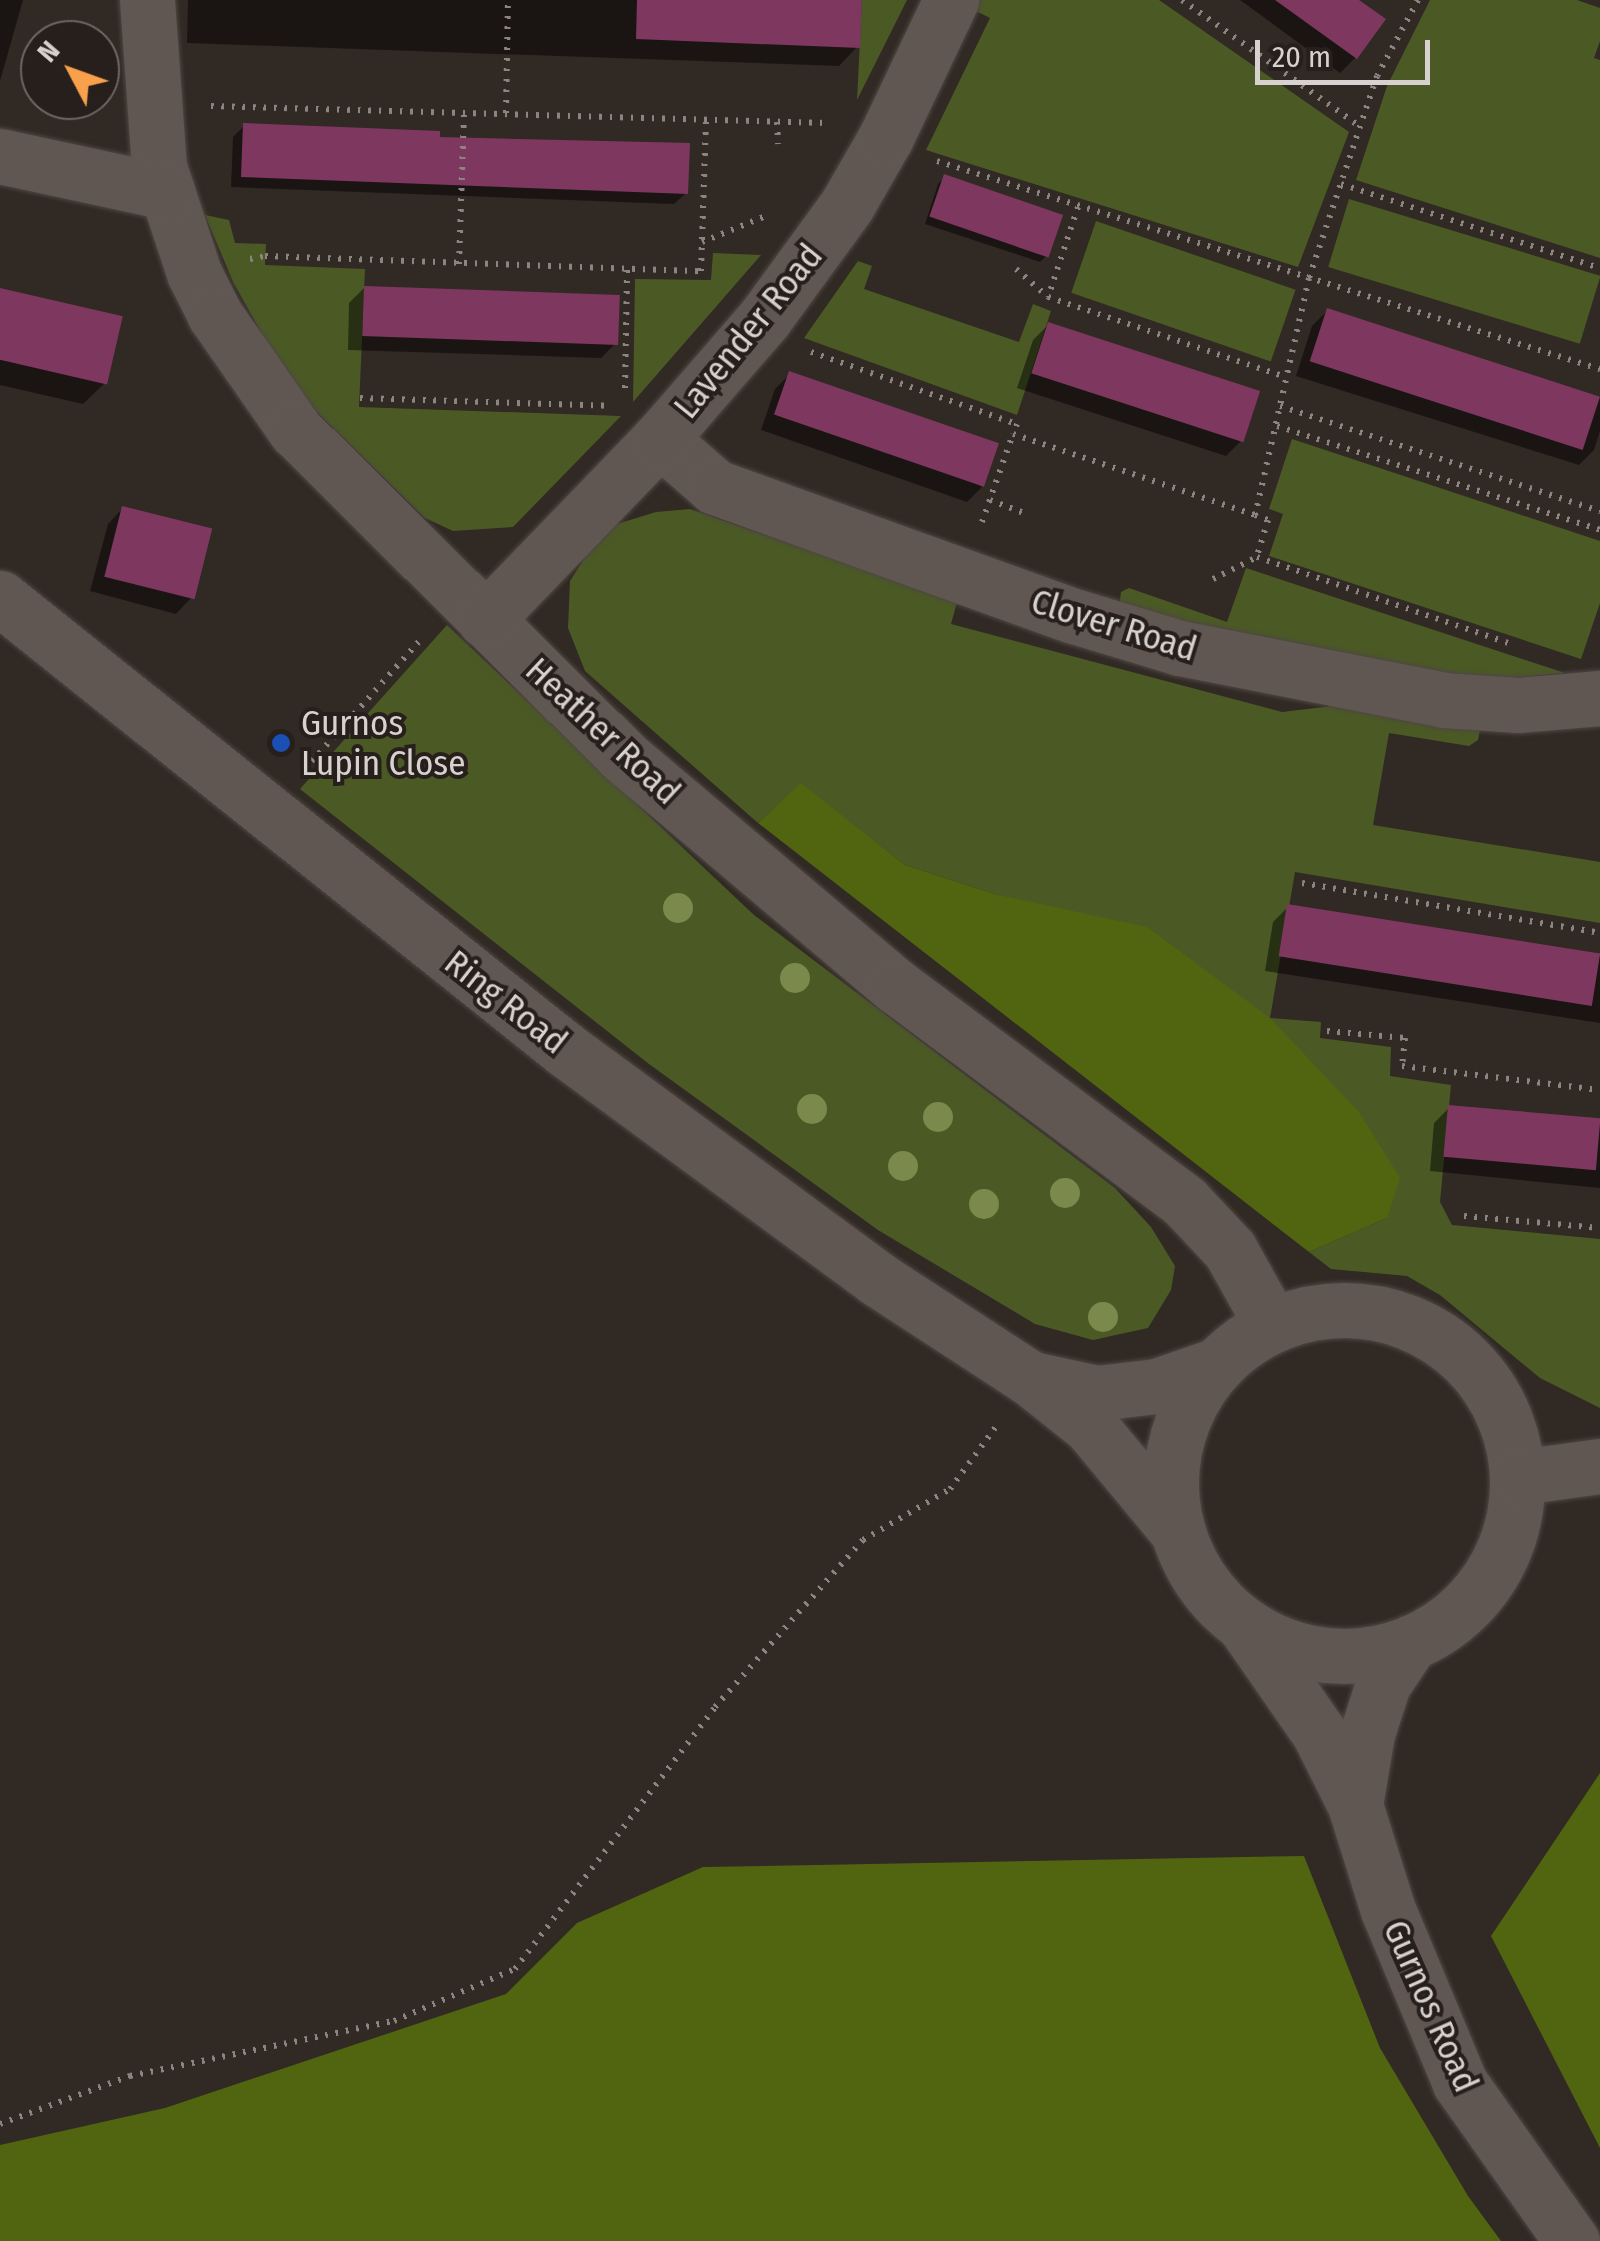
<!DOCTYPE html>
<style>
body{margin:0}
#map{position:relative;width:1600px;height:2241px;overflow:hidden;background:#312924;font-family:"Fira Sans Condensed",sans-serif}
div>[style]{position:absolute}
.green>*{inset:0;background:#4b5a25;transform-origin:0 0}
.forest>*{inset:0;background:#516510}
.shadow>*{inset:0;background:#0007}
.building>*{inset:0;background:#7e385f;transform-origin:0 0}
.path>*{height:6px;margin-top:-3px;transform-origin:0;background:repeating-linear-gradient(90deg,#8b8481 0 2.5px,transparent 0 10.5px)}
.roads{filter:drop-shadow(0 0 2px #4e4743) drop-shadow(0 0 2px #4e4743)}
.minor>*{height:55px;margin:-27.5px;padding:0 27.5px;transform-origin:27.5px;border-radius:27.5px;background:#615752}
.minor>.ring{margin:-27.5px;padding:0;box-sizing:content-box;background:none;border:55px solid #615752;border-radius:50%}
.trees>*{width:30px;height:30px;margin:-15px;border-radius:50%;background:#7b894c}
.dots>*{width:28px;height:28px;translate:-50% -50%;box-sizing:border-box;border:5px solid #271f1b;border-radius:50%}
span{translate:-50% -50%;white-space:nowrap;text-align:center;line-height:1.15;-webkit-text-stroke:8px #271f1b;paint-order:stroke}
.street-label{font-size:35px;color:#d7d2cf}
.poi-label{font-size:35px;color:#d7d2cf}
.left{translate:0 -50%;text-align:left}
.north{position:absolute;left:20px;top:20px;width:100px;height:100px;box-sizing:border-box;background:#271f1b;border:2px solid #6d6763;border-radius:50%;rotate:311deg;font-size:28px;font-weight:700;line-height:40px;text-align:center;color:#d7d2cf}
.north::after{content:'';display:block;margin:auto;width:35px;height:45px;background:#f8a04b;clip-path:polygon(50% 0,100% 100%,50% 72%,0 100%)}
.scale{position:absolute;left:1255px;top:40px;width:175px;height:45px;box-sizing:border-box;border:5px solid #d7d2cf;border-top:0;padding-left:12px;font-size:30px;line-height:35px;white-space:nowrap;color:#d7d2cf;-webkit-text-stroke:8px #271f1b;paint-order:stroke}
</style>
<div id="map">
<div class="green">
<div style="clip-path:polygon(862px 0,907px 0,857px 100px)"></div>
<div style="clip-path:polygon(978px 0,1159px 0,1349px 132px,1298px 267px,926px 150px,990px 18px,974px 10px)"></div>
<div style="clip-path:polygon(1430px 0,1577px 0,1600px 8px,1600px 41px,1594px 58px,1600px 60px,1600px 258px,1356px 180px,1387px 86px)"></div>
<div style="left:1349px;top:199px;width:263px;height:71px;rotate:17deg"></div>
<div style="clip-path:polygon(205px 215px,229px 220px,235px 243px,266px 244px,265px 265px,365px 269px,359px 407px,621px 416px,513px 527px,453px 531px,425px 518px,317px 412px,266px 341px,233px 282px)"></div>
<div style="left:1096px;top:221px;width:211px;height:76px;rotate:19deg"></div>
<div style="clip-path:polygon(713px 253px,761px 255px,633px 402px,635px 279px,711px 280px)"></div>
<div style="clip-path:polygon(858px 261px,872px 266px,864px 289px,1019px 342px,1033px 304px,1051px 311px,1017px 415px,804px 338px)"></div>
<div style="clip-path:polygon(1292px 439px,1600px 541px,1600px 603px,1581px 659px,1269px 556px,1283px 514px,1269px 509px)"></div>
<div style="clip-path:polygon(690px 509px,957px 602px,951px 624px,1282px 712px,1341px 705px,1480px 729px,1478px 740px,1469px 746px,1389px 733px,1373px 825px,1600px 862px,1600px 923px,1295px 872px,1270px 1018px,1321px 1022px,1320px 1038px,1391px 1047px,1390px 1076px,1451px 1085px,1440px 1202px,1452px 1225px,1600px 1239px,1600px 1408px,1540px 1378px,1440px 1295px,1407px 1276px,1331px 1269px,1309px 1252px,1387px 1218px,998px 895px,905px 865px,801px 784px,758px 823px,585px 671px,568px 628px,570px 581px,587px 554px,617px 524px,656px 512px)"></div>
<div style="clip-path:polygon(1246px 568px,1565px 673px,1511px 678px,1399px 669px,1119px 608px,1121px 592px,1129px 588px,1227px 622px)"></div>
<div style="clip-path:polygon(447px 625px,754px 915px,1115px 1188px,1151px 1227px,1175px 1266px,1171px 1290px,1148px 1328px,1093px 1340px,1035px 1324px,878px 1230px,649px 1064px,300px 789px)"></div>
</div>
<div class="forest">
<div style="clip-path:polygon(801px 783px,905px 865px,998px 895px,1147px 927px,1270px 1018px,1359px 1112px,1400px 1178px,1387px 1218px,1309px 1252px,758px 823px)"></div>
<div style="clip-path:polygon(1600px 1773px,1600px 2148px,1491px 1936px)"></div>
<div style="clip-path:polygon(1304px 1856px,1380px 2048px,1468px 2196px,1501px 2241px,0 2241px,0 2145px,165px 2108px,506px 1994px,577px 1923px,703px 1867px)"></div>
</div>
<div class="shadow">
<div style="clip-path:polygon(0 0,23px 0,0 81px)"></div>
<div style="clip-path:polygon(188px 0,859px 0,857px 47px,839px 66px,187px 43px)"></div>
<div style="clip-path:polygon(1240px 0,1355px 0,1355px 58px,1340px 73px)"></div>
<div style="clip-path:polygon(244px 126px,437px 140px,686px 193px,674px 204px,231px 187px,233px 137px)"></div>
<div style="clip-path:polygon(945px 177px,1047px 255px,1040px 262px,925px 224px,938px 184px)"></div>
<div style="clip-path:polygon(364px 288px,616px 343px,601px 358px,348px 350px,349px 303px)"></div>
<div style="clip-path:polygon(0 291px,106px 382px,83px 404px,0 385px)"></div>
<div style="clip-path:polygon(1327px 311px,1600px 397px,1600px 431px,1594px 450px,1579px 465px,1296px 376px,1312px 326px)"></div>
<div style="clip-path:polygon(1048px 325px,1241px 441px,1226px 456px,1017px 388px,1033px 340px)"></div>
<div style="clip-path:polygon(790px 374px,982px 487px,967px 502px,761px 430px,775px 389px)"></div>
<div style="clip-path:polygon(123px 508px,191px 598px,176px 614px,90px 591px,108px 524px)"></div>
<div style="clip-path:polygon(1288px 907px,1600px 956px,1600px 1023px,1265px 971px,1273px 922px)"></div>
<div style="clip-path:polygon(1449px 1108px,1600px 1122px,1600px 1188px,1430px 1171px,1434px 1123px)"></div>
</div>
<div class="building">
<div style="clip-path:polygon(637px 0,862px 0,860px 48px,636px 39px)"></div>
<div style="clip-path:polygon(1275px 0,1359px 0,1386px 19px,1357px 59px)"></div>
<div style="clip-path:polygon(243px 123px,440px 131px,440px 137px,690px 143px,688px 194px,241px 177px)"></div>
<div style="left:944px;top:174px;width:126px;height:45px;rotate:19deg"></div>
<div style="left:364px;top:286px;width:256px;height:50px;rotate:2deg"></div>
<div style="left:0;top:288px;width:126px;height:70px;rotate:13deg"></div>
<div style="left:1327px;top:308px;width:287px;height:56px;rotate:18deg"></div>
<div style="left:1048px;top:322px;width:223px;height:54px;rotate:18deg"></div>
<div style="left:789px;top:371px;width:222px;height:46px;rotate:19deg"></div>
<div style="left:122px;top:506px;width:93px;height:73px;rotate:14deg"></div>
<div style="left:1287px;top:904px;width:317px;height:53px;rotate:9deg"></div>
<div style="left:1448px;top:1105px;width:153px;height:52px;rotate:5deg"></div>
</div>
<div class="path">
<div style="left:1182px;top:0;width:217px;rotate:35.4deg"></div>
<div style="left:1418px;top:0;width:86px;rotate:118.3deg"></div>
<div style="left:1377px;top:76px;width:213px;rotate:108.6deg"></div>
<div style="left:1309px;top:278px;width:243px;rotate:102.8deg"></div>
<div style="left:1255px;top:515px;width:14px;rotate:21deg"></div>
<div style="left:1268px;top:520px;width:39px;rotate:107deg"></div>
<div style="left:1257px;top:557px;width:265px;rotate:18.9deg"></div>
<div style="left:211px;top:106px;width:617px;rotate:1.58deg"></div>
<div style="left:506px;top:113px;width:113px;rotate:-89deg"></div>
<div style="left:777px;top:122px;width:22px;rotate:87deg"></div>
<div style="left:937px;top:161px;width:695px;rotate:17.42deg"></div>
<div style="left:1341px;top:184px;width:272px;rotate:18deg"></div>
<div style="left:1078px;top:207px;width:95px;rotate:108.4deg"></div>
<div style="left:1048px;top:297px;width:251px;rotate:18.6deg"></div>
<div style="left:702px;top:242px;width:71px;rotate:-22.2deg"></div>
<div style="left:250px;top:259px;width:15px;rotate:-11deg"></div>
<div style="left:265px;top:256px;width:436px;rotate:2deg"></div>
<div style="left:701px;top:271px;width:152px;rotate:-88.1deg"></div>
<div style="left:459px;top:264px;width:150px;rotate:-88.1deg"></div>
<div style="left:1016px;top:269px;width:43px;rotate:41.2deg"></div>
<div style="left:811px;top:352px;width:218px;rotate:19.3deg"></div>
<div style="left:1017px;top:424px;width:11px;rotate:112deg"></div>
<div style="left:1013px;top:434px;width:255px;rotate:18.5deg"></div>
<div style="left:625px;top:388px;width:118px;rotate:-89deg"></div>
<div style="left:360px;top:398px;width:250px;rotate:1.8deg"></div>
<div style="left:1280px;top:406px;width:337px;rotate:18.2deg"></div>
<div style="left:1277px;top:426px;width:339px;rotate:17.8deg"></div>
<div style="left:990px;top:500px;width:39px;rotate:21deg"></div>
<div style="left:982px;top:522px;width:93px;rotate:-70.6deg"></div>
<div style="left:1213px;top:579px;width:49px;rotate:-26.6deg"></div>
<div style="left:305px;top:769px;width:177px;rotate:-48.2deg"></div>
<div style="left:1302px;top:883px;width:302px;rotate:9.5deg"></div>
<div style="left:1327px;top:1031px;width:78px;rotate:5.1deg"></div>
<div style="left:1405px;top:1038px;width:28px;rotate:96deg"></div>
<div style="left:1402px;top:1066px;width:199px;rotate:6.9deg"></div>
<div style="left:1464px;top:1216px;width:137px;rotate:5deg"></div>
<div style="left:0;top:2124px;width:139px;rotate:-20.3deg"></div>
<div style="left:130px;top:2076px;width:270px;rotate:-11.8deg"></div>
<div style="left:394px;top:2021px;width:132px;rotate:-23.3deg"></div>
<div style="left:515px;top:1969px;width:330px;rotate:-52.6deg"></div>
<div style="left:715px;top:1707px;width:223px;rotate:-48.5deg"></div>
<div style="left:863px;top:1540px;width:101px;rotate:-30.4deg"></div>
<div style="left:950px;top:1489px;width:81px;rotate:-53.6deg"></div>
</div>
<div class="roads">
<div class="minor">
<div style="left:147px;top:0;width:167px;rotate:85.9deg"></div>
<div style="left:159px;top:167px;width:112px;rotate:71.7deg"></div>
<div style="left:194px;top:273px;width:47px;rotate:63.4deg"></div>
<div style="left:215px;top:315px;width:141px;rotate:55.1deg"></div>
<div style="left:296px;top:431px;width:460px;rotate:44.8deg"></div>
<div style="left:622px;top:755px;width:360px;rotate:40.2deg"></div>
<div style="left:897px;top:987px;width:359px;rotate:36.7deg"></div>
<div style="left:1185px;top:1202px;width:66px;rotate:46.8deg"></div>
<div style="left:1230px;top:1250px;width:82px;rotate:60.9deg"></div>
<div style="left:0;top:156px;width:171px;rotate:12.2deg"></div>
<div style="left:660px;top:439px;width:73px;rotate:41.1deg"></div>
<div style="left:715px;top:487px;width:381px;rotate:19.8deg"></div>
<div style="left:1074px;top:616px;width:111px;rotate:16.8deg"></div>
<div style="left:1180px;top:648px;width:269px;rotate:11.1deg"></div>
<div style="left:1444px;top:700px;width:74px;rotate:3.9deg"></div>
<div style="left:1518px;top:705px;width:82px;rotate:-4.9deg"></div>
<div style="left:0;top:598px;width:724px;rotate:38.61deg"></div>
<div style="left:566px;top:1050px;width:385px;rotate:36.3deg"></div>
<div style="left:876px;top:1278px;width:185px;rotate:33.1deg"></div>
<div style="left:1031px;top:1379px;width:75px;rotate:38.5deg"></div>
<div style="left:1090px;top:1426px;width:138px;rotate:50.3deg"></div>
<div style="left:485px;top:620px;width:252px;rotate:-46deg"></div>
<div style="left:660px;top:439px;width:159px;rotate:-49.1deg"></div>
<div style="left:764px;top:319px;width:141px;rotate:-53.9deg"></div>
<div style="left:847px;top:205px;width:78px;rotate:-60.2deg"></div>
<div style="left:886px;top:137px;width:152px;rotate:-64.6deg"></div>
<div class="ring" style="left:1171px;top:1310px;width:291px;height:291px"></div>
<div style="left:1036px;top:1380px;width:62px;rotate:12deg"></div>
<div style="left:1097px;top:1393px;width:60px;rotate:-6.7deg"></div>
<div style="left:1157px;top:1386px;width:64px;rotate:-19.3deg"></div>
<div style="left:1519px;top:1477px;width:82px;rotate:-7.7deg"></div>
<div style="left:1245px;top:1626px;width:130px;rotate:55.3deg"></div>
<div style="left:1319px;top:1733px;width:80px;rotate:63.4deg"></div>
<div style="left:1355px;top:1805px;width:110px;rotate:72.6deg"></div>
<div style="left:1388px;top:1910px;width:187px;rotate:67.4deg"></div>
<div style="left:1460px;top:2083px;width:194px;rotate:54.7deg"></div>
<div style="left:1355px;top:1805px;width:72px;rotate:-80.4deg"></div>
<div style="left:1367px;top:1734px;width:52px;rotate:-72.3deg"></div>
<div style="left:1383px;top:1684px;width:50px;rotate:-56.3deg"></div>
</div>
</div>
<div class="trees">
<div style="left:678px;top:908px"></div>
<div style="left:795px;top:978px"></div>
<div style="left:812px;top:1109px"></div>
<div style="left:938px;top:1117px"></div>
<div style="left:903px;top:1166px"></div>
<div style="left:1065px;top:1193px"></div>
<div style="left:984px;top:1204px"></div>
<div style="left:1103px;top:1317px"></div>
</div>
<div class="dots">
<div style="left:281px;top:743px;background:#1a4fb4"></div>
</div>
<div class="street-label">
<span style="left:748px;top:331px;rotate:-51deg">Lavender Road</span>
<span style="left:1114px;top:625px;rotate:17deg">Clover Road</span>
<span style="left:603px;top:731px;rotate:43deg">Heather Road</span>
<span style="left:506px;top:1002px;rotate:38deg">Ring Road</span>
<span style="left:1431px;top:2006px;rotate:66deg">Gurnos Road</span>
</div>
<div class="poi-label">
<span class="left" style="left:301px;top:743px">Gurnos<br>Lupin Close</span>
</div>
<div class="north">N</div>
<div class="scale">20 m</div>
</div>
